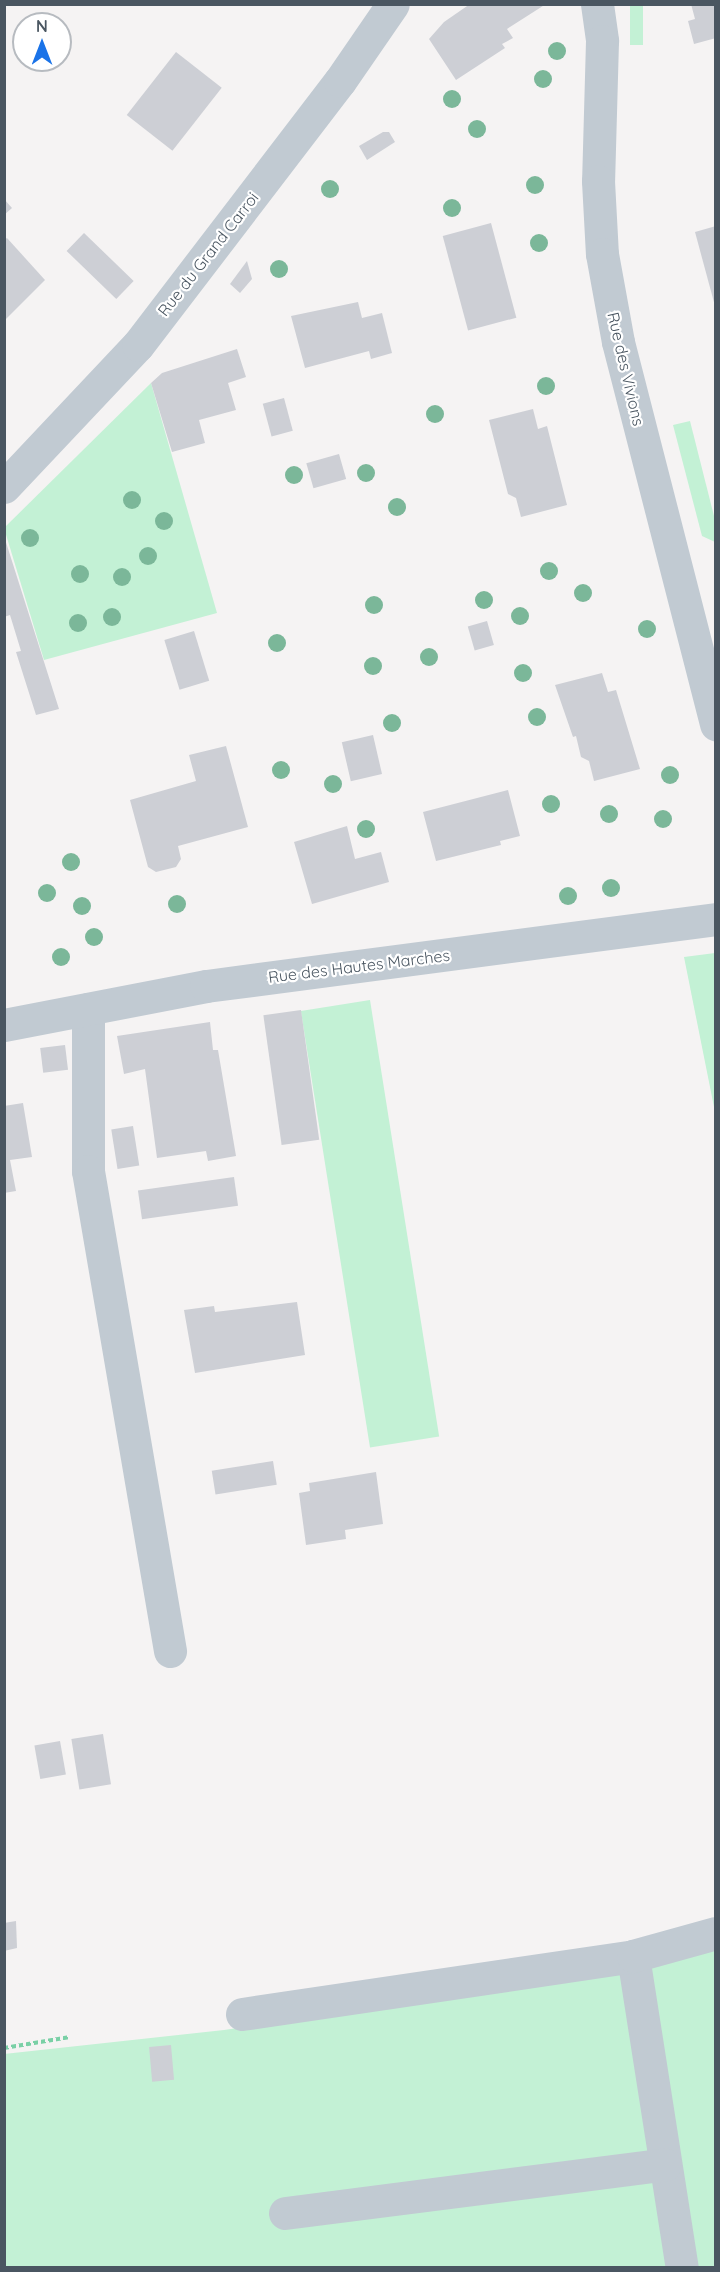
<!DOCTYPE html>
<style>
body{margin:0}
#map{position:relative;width:720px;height:2272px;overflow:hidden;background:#f5f3f3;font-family:Quicksand,sans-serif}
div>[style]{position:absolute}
.green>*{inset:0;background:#c3f1d5;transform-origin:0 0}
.building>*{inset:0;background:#cdcfd5;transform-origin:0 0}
.path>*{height:4px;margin-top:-2px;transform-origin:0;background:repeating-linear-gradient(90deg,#7ad0a6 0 4.5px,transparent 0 7.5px)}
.minor>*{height:33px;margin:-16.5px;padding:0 16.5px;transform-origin:16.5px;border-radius:16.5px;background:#c1cad2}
.trees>*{width:18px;height:18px;margin:-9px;border-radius:50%;background:#7bb799}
span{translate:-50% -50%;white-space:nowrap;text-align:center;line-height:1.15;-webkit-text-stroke:4.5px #fff;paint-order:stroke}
.street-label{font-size:16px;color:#4a5661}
.frame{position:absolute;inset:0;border:6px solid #4a5661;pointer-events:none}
.north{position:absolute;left:12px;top:12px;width:60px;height:60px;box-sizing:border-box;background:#fff;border:2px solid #b7bbc0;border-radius:50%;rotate:0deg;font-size:16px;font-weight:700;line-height:24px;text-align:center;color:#4a5661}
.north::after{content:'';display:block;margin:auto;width:21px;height:27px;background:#1a73e8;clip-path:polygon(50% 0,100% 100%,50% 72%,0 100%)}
</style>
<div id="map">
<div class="green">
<div style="left:630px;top:5px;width:13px;height:40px"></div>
<div style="clip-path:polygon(151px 383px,217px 613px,44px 660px,4px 528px)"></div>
<div style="clip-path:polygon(690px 421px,715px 520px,715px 542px,702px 536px,673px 425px)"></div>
<div style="clip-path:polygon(715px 953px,716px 953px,715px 1112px,684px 957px)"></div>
<div style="left:370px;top:1000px;width:442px;height:70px;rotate:81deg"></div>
<div style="clip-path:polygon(715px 1941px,715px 2267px,5px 2267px,4px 2054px,224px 2030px,580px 1978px)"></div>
</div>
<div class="building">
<div style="clip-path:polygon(470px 4px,546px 4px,507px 29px,513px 38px,502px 44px,505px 48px,456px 80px,429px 39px,444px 22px)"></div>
<div style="clip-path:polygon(691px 4px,716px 4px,716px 38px,694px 44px,688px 21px,695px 19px)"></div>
<div style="left:176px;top:52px;width:58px;height:80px;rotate:38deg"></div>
<div style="clip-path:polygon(383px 132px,389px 132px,395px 142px,367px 160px,359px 146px)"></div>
<div style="clip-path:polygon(4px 199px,12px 208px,4px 215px)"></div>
<div style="left:491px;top:223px;width:98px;height:50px;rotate:75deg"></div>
<div style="clip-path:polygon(716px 226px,716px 306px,715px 306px,695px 232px)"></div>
<div style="left:84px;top:233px;width:69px;height:25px;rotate:44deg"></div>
<div style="clip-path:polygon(7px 238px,45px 280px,4px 321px,4px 240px)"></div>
<div style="clip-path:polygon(247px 261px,252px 279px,240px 293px,230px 284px)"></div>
<div style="clip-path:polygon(358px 302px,362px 318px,382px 313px,392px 353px,371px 359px,369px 351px,305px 368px,291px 316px)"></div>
<div style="clip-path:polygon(237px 349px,246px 377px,228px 383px,236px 410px,199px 420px,205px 443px,172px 452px,151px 383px,162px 373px)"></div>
<div style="left:284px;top:398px;width:34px;height:22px;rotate:75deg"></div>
<div style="clip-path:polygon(533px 409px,538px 429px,547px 426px,567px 505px,521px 517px,516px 498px,508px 494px,489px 420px)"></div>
<div style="left:339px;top:454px;width:26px;height:34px;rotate:74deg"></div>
<div style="clip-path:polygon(4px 536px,59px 709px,36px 715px,16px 652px,21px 651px,10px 615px,4px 617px)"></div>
<div style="left:487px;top:621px;width:25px;height:20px;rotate:74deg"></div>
<div style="left:194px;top:631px;width:52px;height:31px;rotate:73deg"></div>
<div style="clip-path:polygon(602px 673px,608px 692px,616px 690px,640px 769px,594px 781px,589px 761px,581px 757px,576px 736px,573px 737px,555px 685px)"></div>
<div style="left:373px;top:735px;width:40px;height:32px;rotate:77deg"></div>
<div style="clip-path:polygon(226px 746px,248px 827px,178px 846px,181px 859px,176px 867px,156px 872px,148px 867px,130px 800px,196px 781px,189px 755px)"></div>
<div style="clip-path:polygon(508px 790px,520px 836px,500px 841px,501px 845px,436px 861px,423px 812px)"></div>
<div style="clip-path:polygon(347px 826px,355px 859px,381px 852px,389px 882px,312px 904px,294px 842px)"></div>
<div style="left:301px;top:1010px;width:131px;height:38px;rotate:82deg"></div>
<div style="clip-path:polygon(210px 1022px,213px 1050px,218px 1050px,236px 1156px,208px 1161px,206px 1151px,157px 1158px,145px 1069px,124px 1074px,117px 1036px)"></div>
<div style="left:65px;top:1045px;width:25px;height:25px;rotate:83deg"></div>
<div style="clip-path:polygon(23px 1103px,32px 1157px,10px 1160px,16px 1191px,4px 1193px,4px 1106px)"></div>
<div style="left:133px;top:1126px;width:40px;height:22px;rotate:81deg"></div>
<div style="left:234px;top:1177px;width:29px;height:97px;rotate:82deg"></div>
<div style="clip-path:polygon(297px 1302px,305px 1355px,195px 1373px,184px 1310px,214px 1306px,215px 1312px)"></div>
<div style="left:273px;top:1461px;width:24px;height:62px;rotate:81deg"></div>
<div style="clip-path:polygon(376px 1472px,383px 1524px,345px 1530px,346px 1539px,306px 1545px,299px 1493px,310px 1491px,309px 1483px)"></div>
<div style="left:103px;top:1734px;width:51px;height:32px;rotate:81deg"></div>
<div style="left:60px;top:1741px;width:34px;height:26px;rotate:80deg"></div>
<div style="clip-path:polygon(16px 1921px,17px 1948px,4px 1951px,4px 1923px)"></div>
<div style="left:171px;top:2045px;width:35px;height:22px;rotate:85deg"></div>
</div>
<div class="path">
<div style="left:4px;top:2048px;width:67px;rotate:-9.5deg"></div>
</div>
<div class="minor">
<div style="left:597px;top:4px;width:37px;rotate:82deg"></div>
<div style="left:602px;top:41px;width:140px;rotate:91.6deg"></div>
<div style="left:598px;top:181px;width:73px;rotate:86.9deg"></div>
<div style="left:602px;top:254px;width:89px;rotate:79.7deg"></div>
<div style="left:618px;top:342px;width:395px;rotate:75.6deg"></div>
<div style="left:4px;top:487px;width:195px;rotate:-46.7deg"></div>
<div style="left:138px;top:345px;width:332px;rotate:-52.6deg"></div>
<div style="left:340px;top:81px;width:93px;rotate:-55.5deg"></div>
<div style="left:88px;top:1009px;width:162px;rotate:90deg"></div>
<div style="left:88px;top:1171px;width:487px;rotate:80.3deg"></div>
<div style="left:4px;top:1025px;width:206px;rotate:-10.9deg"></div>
<div style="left:206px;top:986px;width:514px;rotate:-7.48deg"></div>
<div style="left:633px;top:1956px;width:316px;rotate:81.1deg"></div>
<div style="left:242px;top:2014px;width:395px;rotate:-8.4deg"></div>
<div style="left:633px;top:1956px;width:86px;rotate:-15.5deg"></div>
<div style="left:285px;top:2213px;width:383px;rotate:-7.3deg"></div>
</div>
<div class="trees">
<div style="left:557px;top:51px"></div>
<div style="left:543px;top:79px"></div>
<div style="left:452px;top:99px"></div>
<div style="left:477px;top:129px"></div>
<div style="left:535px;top:185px"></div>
<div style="left:330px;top:189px"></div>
<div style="left:452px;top:208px"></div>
<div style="left:539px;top:243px"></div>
<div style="left:279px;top:269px"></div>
<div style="left:546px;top:386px"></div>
<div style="left:435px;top:414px"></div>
<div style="left:366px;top:473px"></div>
<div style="left:294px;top:475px"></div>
<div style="left:132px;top:500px"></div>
<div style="left:397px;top:507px"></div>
<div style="left:164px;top:521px"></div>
<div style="left:30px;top:538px"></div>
<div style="left:148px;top:556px"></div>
<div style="left:549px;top:571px"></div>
<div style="left:80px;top:574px"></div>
<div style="left:122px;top:577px"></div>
<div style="left:583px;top:593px"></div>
<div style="left:484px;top:600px"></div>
<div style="left:374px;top:605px"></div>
<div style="left:520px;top:616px"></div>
<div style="left:112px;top:617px"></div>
<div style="left:78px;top:623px"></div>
<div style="left:647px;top:629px"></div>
<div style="left:277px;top:643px"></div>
<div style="left:429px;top:657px"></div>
<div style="left:373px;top:666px"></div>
<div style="left:523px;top:673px"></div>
<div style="left:537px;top:717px"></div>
<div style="left:392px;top:723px"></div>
<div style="left:281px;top:770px"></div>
<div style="left:670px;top:775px"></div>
<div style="left:333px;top:784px"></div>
<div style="left:551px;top:804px"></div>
<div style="left:609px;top:814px"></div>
<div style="left:663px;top:819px"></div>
<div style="left:366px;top:829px"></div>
<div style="left:71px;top:862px"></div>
<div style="left:611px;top:888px"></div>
<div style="left:47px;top:893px"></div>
<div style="left:568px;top:896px"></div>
<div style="left:177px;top:904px"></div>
<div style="left:82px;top:906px"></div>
<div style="left:94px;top:937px"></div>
<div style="left:61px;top:957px"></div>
</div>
<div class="street-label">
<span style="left:208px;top:254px;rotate:-52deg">Rue du Grand Carroi</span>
<span style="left:626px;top:369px;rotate:77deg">Rue des Vivions</span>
<span style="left:359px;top:966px;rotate:-7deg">Rue des Hautes Marches</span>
</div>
<div class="frame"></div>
<div class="north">N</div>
</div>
